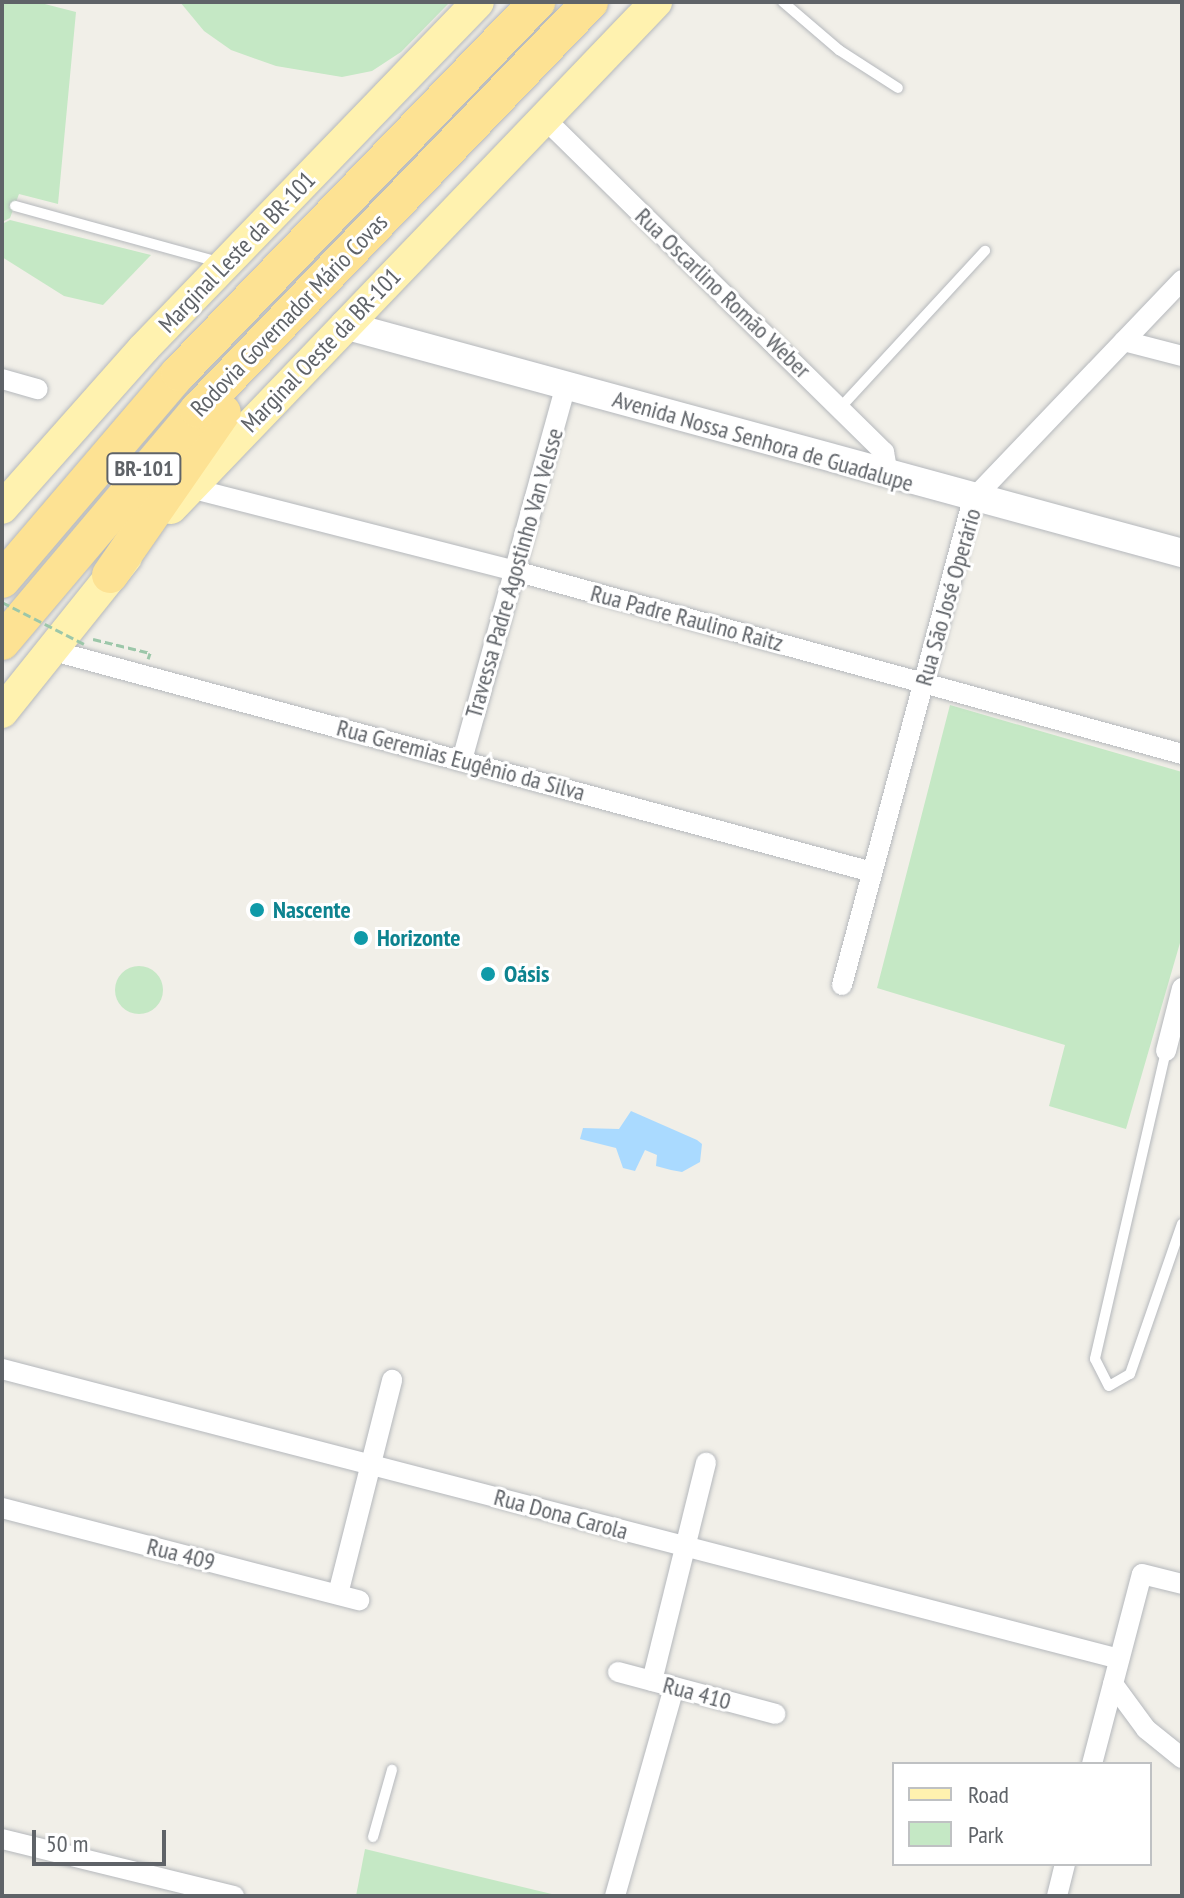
<!DOCTYPE html>
<meta charset="utf-8">
<style>
body{margin:0}
#map{position:relative;width:1184px;height:1898px;overflow:hidden;background:#f1efe8;font-family:"PT Sans Narrow",sans-serif}
div>[style]{position:absolute}
.green>*{inset:0;background:#c5e8c5}
.round{border-radius:50%}
.water>*{inset:0;background:#aadaff}
.path>*{height:3px;margin-top:-1.5px;transform-origin:0;background:repeating-linear-gradient(90deg,#9cc7a9 0 8px,transparent 0 12px)}
.roads{filter:drop-shadow(0 0 2px #b5b8bc) drop-shadow(0 0 2px #b5b8bc)}
.lane>*{height:10px;margin:-5px;padding:0 5px;transform-origin:5px;border-radius:5px;background:#fff}
.street>*{height:20px;margin:-10px;padding:0 10px;transform-origin:10px;border-radius:10px;background:#fff}
.secondary>*{height:28px;margin:-14px;padding:0 14px;transform-origin:14px;border-radius:14px;background:#fff}
.primary>*{height:32px;margin:-16px;padding:0 16px;transform-origin:16px;border-radius:16px;background:#fff2af}
.highway>*{height:36px;margin:-18px;padding:0 18px;transform-origin:18px;border-radius:18px;background:#fde293}
.path-bridge>*{height:3px;margin-top:-1.5px;transform-origin:0;background:repeating-linear-gradient(90deg,#9cc7a9 0 8px,transparent 0 12px)}
.dots>*{width:22px;height:22px;translate:-50% -50%;box-sizing:border-box;border:4px solid #fff;border-radius:50%}
span{translate:-50% -50%;white-space:nowrap;text-align:center;line-height:1.15;-webkit-text-stroke:6px #fff;paint-order:stroke}
.shield-label span{padding:2px 6px;background:#fff;border:2px solid;border-radius:6px;-webkit-text-stroke-width:0}
.shield-label{font-size:22px;color:#5f6368;font-weight:700}
.street-label{font-size:24px;color:#5f6368}
.culture-label{font-size:24px;color:#0d838f;font-weight:700}
.left{translate:0 -50%;text-align:left}
.frame{position:absolute;inset:0;border:4px solid #5f6368;pointer-events:none}
.legend{position:absolute;left:892px;top:1762px;width:260px;height:104px;box-sizing:border-box;background:#fff;border:2px solid #bfc1c3;margin:0;padding:10px 14px;list-style:none;font-size:24px;color:#5f6368}
.legend li{display:flex;align-items:center;gap:16px;height:40px}
.legend b{width:40px;border:2px solid #bfc1c3}
.scale{position:absolute;left:32px;top:1830px;width:134px;height:36px;box-sizing:border-box;border:4px solid #5f6368;border-top:0;padding-left:10px;font-size:24px;line-height:28px;white-space:nowrap;color:#5f6368;-webkit-text-stroke:6px #fff;paint-order:stroke}
</style>
<div id="map">
<div class="green">
<div style="clip-path:polygon(2px 2px,37px 2px,76px 12px,58px 204px,19px 194px,10px 218px,2px 222px)"></div>
<div style="clip-path:polygon(180px 2px,450px 2px,401px 52px,372px 71px,342px 77px,276px 66px,231px 50px,204px 31px)"></div>
<div style="clip-path:polygon(10px 220px,151px 255px,103px 305px,64px 296px,2px 257px,2px 224px)"></div>
<div style="clip-path:polygon(950px 705px,1182px 772px,1182px 936px,1126px 1129px,1049px 1106px,1065px 1045px,877px 988px)"></div>
<div class="round" style="left:115px;top:966px;width:48px;height:48px"></div>
<div style="clip-path:polygon(365px 1849px,560px 1896px,356px 1896px)"></div>
</div>
<div class="water">
<div style="clip-path:polygon(631px 1111px,697px 1140px,702px 1144px,700px 1162px,682px 1172px,671px 1170px,656px 1166px,657px 1155px,645px 1150px,635px 1171px,623px 1168px,616px 1148px,580px 1139px,583px 1128px,619px 1129px)"></div>
</div>
<div class="path">
<div style="left:93px;top:639px;width:59px;rotate:13.8deg"></div>
<div style="left:150px;top:653px;width:6px;rotate:108deg"></div>
</div>
<div class="roads">
<div class="lane">
<div style="left:783px;top:2px;width:74px;rotate:40.6deg"></div>
<div style="left:839px;top:50px;width:70px;rotate:32.8deg"></div>
<div style="left:15px;top:206px;width:212px;rotate:15.4deg"></div>
<div style="left:840px;top:408px;width:214px;rotate:-47.3deg"></div>
<div style="left:1166px;top:1051px;width:316px;rotate:103deg"></div>
<div style="left:1095px;top:1359px;width:30px;rotate:63deg"></div>
<div style="left:1109px;top:1386px;width:24px;rotate:-30deg"></div>
<div style="left:1130px;top:1374px;width:159px;rotate:-70.9deg"></div>
<div style="left:373px;top:1837px;width:70px;rotate:-74.2deg"></div>
</div>
<div class="street">
<div style="left:544px;top:118px;width:477px;rotate:44.5deg"></div>
<div style="left:884px;top:452px;width:23px;rotate:80deg"></div>
<div style="left:1124px;top:341px;width:60px;rotate:14.5deg"></div>
<div style="left:2px;top:379px;width:37px;rotate:16deg"></div>
<div style="left:190px;top:488px;width:335px;rotate:14.3deg"></div>
<div style="left:515px;top:571px;width:692px;rotate:15.34deg"></div>
<div style="left:50px;top:650px;width:851px;rotate:15.11deg"></div>
<div style="left:462px;top:760px;width:388px;rotate:-74.5deg"></div>
<div style="left:842px;top:985px;width:503px;rotate:-74.91deg"></div>
<div style="left:973px;top:499px;width:303px;rotate:-46.3deg"></div>
<div style="left:1166px;top:1051px;width:65px;rotate:-75.7deg"></div>
<div style="left:2px;top:1369px;width:1154px;rotate:14.55deg"></div>
<div style="left:2px;top:1508px;width:369px;rotate:14.5deg"></div>
<div style="left:338px;top:1594px;width:221px;rotate:-75.8deg"></div>
<div style="left:618px;top:1672px;width:163px;rotate:14.9deg"></div>
<div style="left:652px;top:1681px;width:225px;rotate:-76.1deg"></div>
<div style="left:1113px;top:1684px;width:56px;rotate:53.7deg"></div>
<div style="left:1146px;top:1729px;width:46px;rotate:38.9deg"></div>
<div style="left:1092px;top:1764px;width:196px;rotate:-75.3deg"></div>
<div style="left:1142px;top:1574px;width:41px;rotate:14deg"></div>
<div style="left:2px;top:1839px;width:239px;rotate:13.8deg"></div>
<div style="left:615px;top:1896px;width:217px;rotate:-74.2deg"></div>
<div style="left:1057px;top:1896px;width:33px;rotate:-76deg"></div>
</div>
<div class="secondary">
<div style="left:344px;top:325px;width:868px;rotate:15.22deg"></div>
</div>
<div class="primary">
<div style="left:2px;top:508px;width:213px;rotate:-48.4deg"></div>
<div style="left:143px;top:349px;width:482px;rotate:-46deg"></div>
<div style="left:171px;top:508px;width:701px;rotate:-46.21deg"></div>
<div style="left:2px;top:712px;width:198px;rotate:-51.3deg"></div>
</div>
<div class="highway">
<div style="left:110px;top:575px;width:198px;rotate:-55.3deg"></div>
<div style="left:2px;top:580px;width:272px;rotate:-49.5deg"></div>
<div style="left:179px;top:373px;width:516px;rotate:-46.02deg"></div>
<div style="left:2px;top:642px;width:304px;rotate:-49.8deg"></div>
<div style="left:198px;top:410px;width:566px;rotate:-46.15deg"></div>
</div>
</div>
<div class="path-bridge">
<div style="left:2px;top:602px;width:92px;rotate:27.1deg"></div>
</div>
<div class="dots">
<div style="left:257px;top:910px;background:#0f9aa8"></div>
<div style="left:361px;top:938px;background:#0f9aa8"></div>
<div style="left:488px;top:974px;background:#0f9aa8"></div>
</div>
<div class="shield-label">
<span style="left:144px;top:469px">BR-101</span>
</div>
<div class="street-label">
<span style="left:237px;top:252px;rotate:-46deg">Marginal Leste da BR-101</span>
<span style="left:723px;top:293px;rotate:44deg">Rua Oscarlino Romão Weber</span>
<span style="left:289px;top:315px;rotate:-46deg">Rodovia Governador Mário Covas</span>
<span style="left:321px;top:350px;rotate:-46deg">Marginal Oeste da BR-101</span>
<span style="left:763px;top:441px;rotate:16deg">Avenida Nossa Senhora de Guadalupe</span>
<span style="left:514px;top:573px;rotate:-74deg">Travessa Padre Agostinho Van Velsse</span>
<span style="left:948px;top:597px;rotate:-74deg">Rua São José Operário</span>
<span style="left:687px;top:618px;rotate:15deg">Rua Padre Raulino Raitz</span>
<span style="left:461px;top:760px;rotate:15deg">Rua Geremias Eugênio da Silva</span>
<span style="left:561px;top:1514px;rotate:15deg">Rua Dona Carola</span>
<span style="left:181px;top:1554px;rotate:14deg">Rua 409</span>
<span style="left:697px;top:1693px;rotate:15deg">Rua 410</span>
</div>
<div class="culture-label">
<span class="left" style="left:273px;top:910px">Nascente</span>
<span class="left" style="left:377px;top:938px">Horizonte</span>
<span class="left" style="left:504px;top:974px">Oásis</span>
</div>
<div class="frame"></div>
<ul class="legend">
<li><b style="height:10px;background:#fff2af"></b>Road</li>
<li><b style="height:22px;background:#c5e8c5"></b>Park</li>
</ul>
<div class="scale">50 m</div>
</div>
